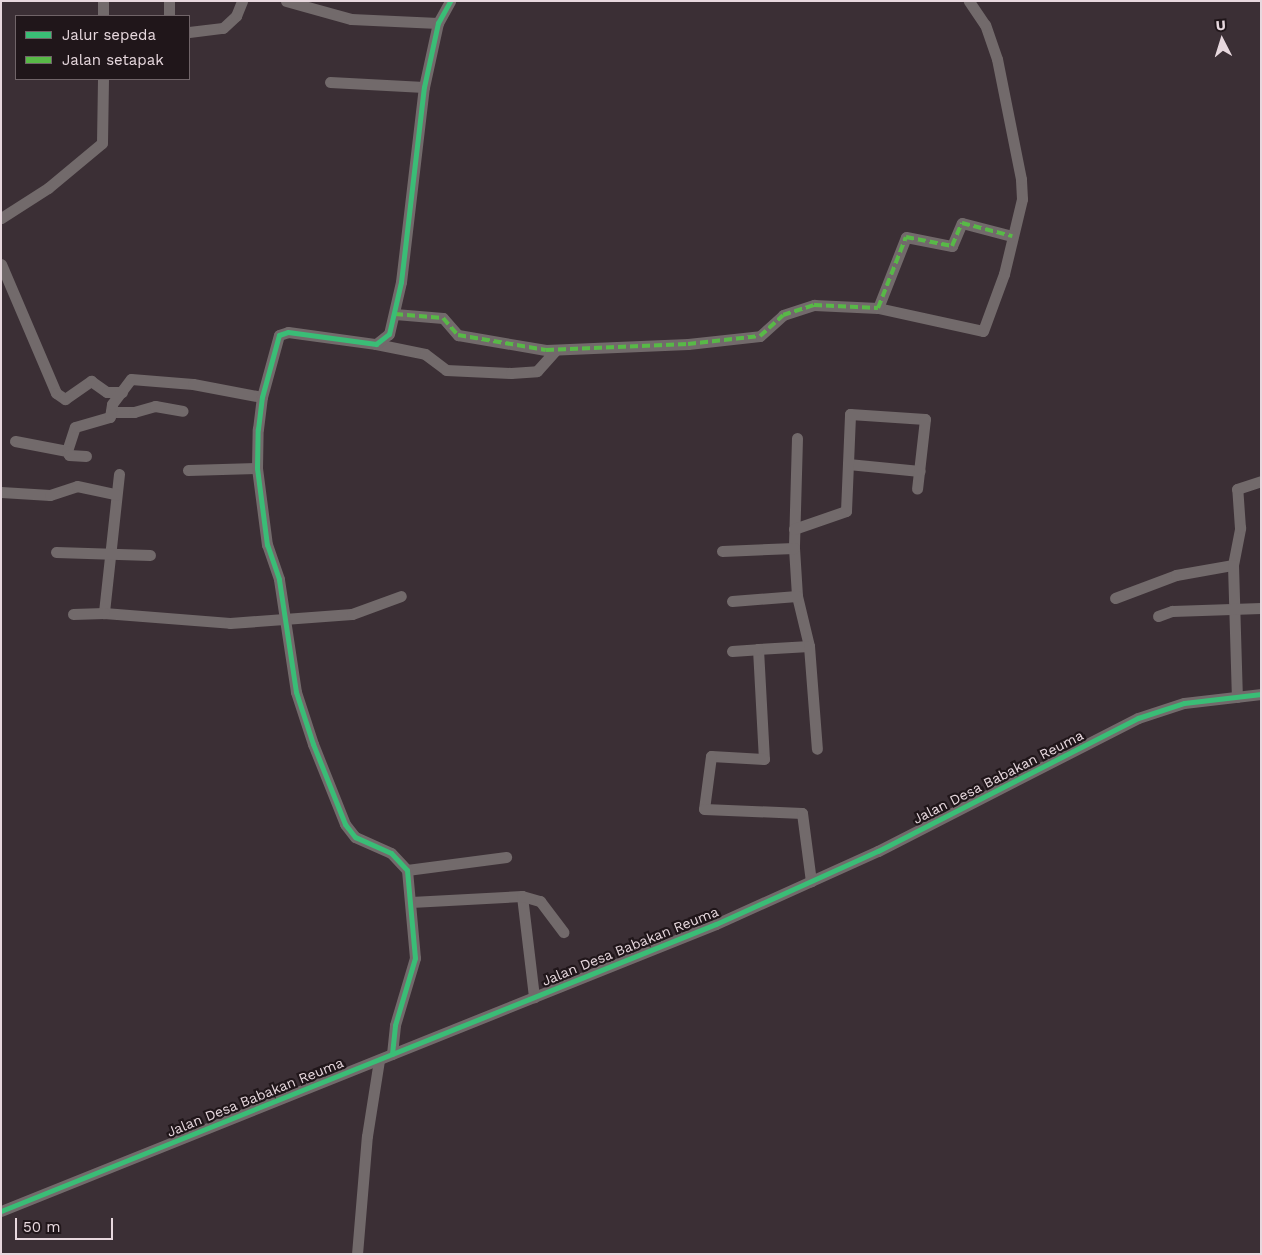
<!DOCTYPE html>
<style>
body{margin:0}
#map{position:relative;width:1262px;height:1255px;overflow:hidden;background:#3b2f35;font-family:"Work Sans",sans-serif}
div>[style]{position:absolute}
.minor>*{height:11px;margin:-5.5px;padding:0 5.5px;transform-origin:5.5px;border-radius:5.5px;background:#726a6b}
.quiet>*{height:4px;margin-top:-2px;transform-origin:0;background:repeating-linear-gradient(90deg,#58b947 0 8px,transparent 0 12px)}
.cycleway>*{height:5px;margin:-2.5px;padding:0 2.5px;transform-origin:2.5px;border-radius:2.5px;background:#3abd76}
span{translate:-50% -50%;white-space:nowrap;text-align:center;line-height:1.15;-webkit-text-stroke:4.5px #20161a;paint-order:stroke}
.street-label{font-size:14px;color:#e7d8de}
.frame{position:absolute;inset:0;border:2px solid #e7d8de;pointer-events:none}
.legend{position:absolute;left:15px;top:15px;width:175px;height:65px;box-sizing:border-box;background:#20161a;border:1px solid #706468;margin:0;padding:6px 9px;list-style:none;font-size:15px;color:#e7d8de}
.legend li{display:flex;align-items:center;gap:10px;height:25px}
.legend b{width:25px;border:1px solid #706468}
.north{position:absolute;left:1197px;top:15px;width:50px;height:50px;-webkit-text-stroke:4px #20161a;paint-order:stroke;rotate:355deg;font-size:14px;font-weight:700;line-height:20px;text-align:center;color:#e7d8de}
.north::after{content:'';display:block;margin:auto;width:18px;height:22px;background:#e7d8de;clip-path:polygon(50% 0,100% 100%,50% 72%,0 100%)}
.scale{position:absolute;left:15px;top:1218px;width:98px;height:22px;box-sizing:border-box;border:2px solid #e7d8de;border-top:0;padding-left:6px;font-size:15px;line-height:18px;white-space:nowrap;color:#e7d8de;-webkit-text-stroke:4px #20161a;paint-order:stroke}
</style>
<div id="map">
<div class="minor">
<div style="left:103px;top:1px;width:15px;rotate:90deg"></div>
<div style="left:286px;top:1px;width:67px;rotate:15.5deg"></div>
<div style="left:351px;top:19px;width:87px;rotate:2.6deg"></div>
<div style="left:169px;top:16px;width:15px;rotate:-90deg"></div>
<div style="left:189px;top:32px;width:34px;rotate:-7deg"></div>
<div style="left:223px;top:28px;width:18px;rotate:-43deg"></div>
<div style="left:236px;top:16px;width:16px;rotate:-68deg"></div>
<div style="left:330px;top:82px;width:94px;rotate:3deg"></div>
<div style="left:1px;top:218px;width:56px;rotate:-32.6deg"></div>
<div style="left:48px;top:188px;width:70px;rotate:-39.8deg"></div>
<div style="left:102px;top:143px;width:64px;rotate:-89.1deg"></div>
<div style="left:1px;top:264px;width:140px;rotate:66.9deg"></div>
<div style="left:56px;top:393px;width:11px;rotate:34deg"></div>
<div style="left:65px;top:399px;width:32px;rotate:-35deg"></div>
<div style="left:91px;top:381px;width:19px;rotate:35deg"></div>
<div style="left:107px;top:392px;width:15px"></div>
<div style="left:878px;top:308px;width:107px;rotate:12.4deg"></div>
<div style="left:983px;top:331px;width:61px;rotate:-69.8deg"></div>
<div style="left:1004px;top:274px;width:77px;rotate:-76.5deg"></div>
<div style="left:1022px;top:199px;width:20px;rotate:-93deg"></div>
<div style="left:1021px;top:179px;width:122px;rotate:-101.3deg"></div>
<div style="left:997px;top:59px;width:36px;rotate:-109deg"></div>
<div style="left:985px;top:25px;width:29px;rotate:-124deg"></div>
<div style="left:395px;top:314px;width:48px;rotate:4.8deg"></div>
<div style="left:443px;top:318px;width:23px;rotate:49deg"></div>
<div style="left:458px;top:335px;width:89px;rotate:9.7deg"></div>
<div style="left:546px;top:350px;width:142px;rotate:-2.4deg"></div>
<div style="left:688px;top:344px;width:72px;rotate:-6.3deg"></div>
<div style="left:760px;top:336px;width:31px;rotate:-42deg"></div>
<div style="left:783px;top:315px;width:33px;rotate:-18deg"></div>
<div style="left:814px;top:305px;width:64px;rotate:2.7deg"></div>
<div style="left:878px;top:308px;width:76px;rotate:-68.5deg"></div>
<div style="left:906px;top:237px;width:47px;rotate:11.1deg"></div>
<div style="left:952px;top:246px;width:25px;rotate:-67deg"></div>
<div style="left:962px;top:223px;width:52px;rotate:14.6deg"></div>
<div style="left:376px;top:344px;width:50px;rotate:11.5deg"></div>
<div style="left:425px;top:354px;width:26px;rotate:37deg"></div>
<div style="left:446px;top:370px;width:65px;rotate:2.6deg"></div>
<div style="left:511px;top:373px;width:26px;rotate:-4deg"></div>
<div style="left:537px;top:371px;width:27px;rotate:-48deg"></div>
<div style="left:111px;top:412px;width:23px"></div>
<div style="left:134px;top:412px;width:22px;rotate:-16deg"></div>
<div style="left:155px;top:406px;width:28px;rotate:10deg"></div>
<div style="left:797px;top:438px;width:110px;rotate:91.6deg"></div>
<div style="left:794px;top:548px;width:48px;rotate:86.4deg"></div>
<div style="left:797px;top:596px;width:51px;rotate:76.5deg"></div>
<div style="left:809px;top:646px;width:51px;rotate:176.6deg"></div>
<div style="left:758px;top:649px;width:110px;rotate:86.9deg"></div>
<div style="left:764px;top:759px;width:53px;rotate:-176.8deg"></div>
<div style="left:711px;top:756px;width:53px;rotate:97.5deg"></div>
<div style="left:704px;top:809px;width:98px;rotate:2.3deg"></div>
<div style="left:802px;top:813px;width:69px;rotate:82.5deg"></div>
<div style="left:15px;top:441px;width:53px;rotate:10.9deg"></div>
<div style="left:67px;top:451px;width:25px;rotate:-72deg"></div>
<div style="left:75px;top:427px;width:36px;rotate:-16deg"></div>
<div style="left:110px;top:417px;width:13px;rotate:-81deg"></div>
<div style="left:112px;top:404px;width:31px;rotate:-53deg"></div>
<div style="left:131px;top:379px;width:62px;rotate:4.6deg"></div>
<div style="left:193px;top:384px;width:70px;rotate:10.7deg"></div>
<div style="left:67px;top:451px;width:4px;rotate:63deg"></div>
<div style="left:69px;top:455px;width:17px;rotate:3deg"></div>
<div style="left:848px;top:464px;width:72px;rotate:5.6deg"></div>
<div style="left:188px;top:470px;width:69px;rotate:-1.7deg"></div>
<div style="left:119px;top:474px;width:140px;rotate:96.2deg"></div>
<div style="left:104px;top:613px;width:126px;rotate:4.5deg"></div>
<div style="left:230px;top:623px;width:122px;rotate:-4.2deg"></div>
<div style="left:352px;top:614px;width:52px;rotate:-20.2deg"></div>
<div style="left:1px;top:492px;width:49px;rotate:3.5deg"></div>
<div style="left:50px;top:495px;width:28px;rotate:-18deg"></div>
<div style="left:77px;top:486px;width:40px;rotate:12deg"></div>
<div style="left:794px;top:529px;width:55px;rotate:-19.1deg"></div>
<div style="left:846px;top:511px;width:97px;rotate:-87.6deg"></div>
<div style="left:850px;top:414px;width:75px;rotate:3.8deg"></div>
<div style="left:925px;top:419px;width:70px;rotate:96.5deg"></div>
<div style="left:722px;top:551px;width:72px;rotate:-2.4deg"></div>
<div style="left:56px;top:552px;width:94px;rotate:1.8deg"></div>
<div style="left:1233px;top:565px;width:38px;rotate:-79deg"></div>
<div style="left:1240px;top:528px;width:39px;rotate:-94deg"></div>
<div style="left:1237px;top:489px;width:25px;rotate:-18deg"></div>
<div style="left:1115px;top:598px;width:65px;rotate:-20.7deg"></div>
<div style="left:1176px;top:575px;width:58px;rotate:-10deg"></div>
<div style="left:1233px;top:565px;width:132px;rotate:88.3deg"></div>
<div style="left:732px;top:601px;width:65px;rotate:-4.4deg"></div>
<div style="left:73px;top:614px;width:31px;rotate:-2deg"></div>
<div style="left:1158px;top:616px;width:15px;rotate:-20deg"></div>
<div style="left:1172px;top:611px;width:89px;rotate:-1.9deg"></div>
<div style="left:809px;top:646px;width:103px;rotate:85.6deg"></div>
<div style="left:732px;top:651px;width:26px;rotate:-4deg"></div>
<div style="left:407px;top:870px;width:100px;rotate:-7.5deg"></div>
<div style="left:522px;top:896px;width:102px;rotate:83.2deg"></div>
<div style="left:411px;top:902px;width:111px;rotate:-3.1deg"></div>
<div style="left:522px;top:896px;width:19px;rotate:16deg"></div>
<div style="left:540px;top:901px;width:39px;rotate:53deg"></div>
<div style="left:392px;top:1054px;width:29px;rotate:-84deg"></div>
<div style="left:395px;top:1025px;width:70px;rotate:-73.4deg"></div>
<div style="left:415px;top:958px;width:88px;rotate:-95.2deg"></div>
<div style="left:407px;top:870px;width:23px;rotate:-133deg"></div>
<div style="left:391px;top:853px;width:39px;rotate:-156deg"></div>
<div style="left:355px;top:837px;width:16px;rotate:-128deg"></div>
<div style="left:345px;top:824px;width:86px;rotate:-111.8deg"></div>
<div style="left:313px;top:744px;width:55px;rotate:-108.1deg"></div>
<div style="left:296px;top:692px;width:114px;rotate:-98.6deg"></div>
<div style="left:279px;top:579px;width:36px;rotate:-109deg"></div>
<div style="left:267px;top:545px;width:78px;rotate:-97.4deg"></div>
<div style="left:257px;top:468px;width:39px;rotate:-89deg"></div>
<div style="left:258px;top:429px;width:32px;rotate:-83deg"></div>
<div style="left:262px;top:397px;width:64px;rotate:-74.7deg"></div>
<div style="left:279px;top:335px;width:9px;rotate:-18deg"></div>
<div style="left:288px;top:332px;width:89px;rotate:7.8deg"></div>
<div style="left:376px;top:344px;width:16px;rotate:-38deg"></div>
<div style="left:389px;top:334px;width:53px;rotate:-77deg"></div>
<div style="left:401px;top:282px;width:196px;rotate:-83.3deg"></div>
<div style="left:424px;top:87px;width:66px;rotate:-77.7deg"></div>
<div style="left:438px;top:23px;width:25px;rotate:-61deg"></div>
<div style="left:1px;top:1211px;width:770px;rotate:-21.87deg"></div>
<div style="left:716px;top:924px;width:178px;rotate:-24.3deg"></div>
<div style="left:878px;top:851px;width:292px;rotate:-27.1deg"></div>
<div style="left:1138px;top:718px;width:48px;rotate:-18.1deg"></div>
<div style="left:1184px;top:703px;width:78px;rotate:-6.7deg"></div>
<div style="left:357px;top:1254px;width:118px;rotate:-85.2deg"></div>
<div style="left:367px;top:1136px;width:77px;rotate:-81deg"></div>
</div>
<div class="quiet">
<div style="left:395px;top:314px;width:48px;rotate:4.8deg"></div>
<div style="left:443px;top:318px;width:23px;rotate:49deg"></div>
<div style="left:458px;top:335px;width:89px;rotate:9.7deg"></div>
<div style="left:546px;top:350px;width:142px;rotate:-2.4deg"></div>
<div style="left:688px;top:344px;width:72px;rotate:-6.3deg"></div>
<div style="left:760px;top:336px;width:31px;rotate:-42deg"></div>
<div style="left:783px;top:315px;width:33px;rotate:-18deg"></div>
<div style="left:814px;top:305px;width:64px;rotate:2.7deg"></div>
<div style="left:878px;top:308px;width:76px;rotate:-68.5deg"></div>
<div style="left:906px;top:237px;width:47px;rotate:11.1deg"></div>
<div style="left:952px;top:246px;width:25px;rotate:-67deg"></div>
<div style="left:962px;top:223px;width:52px;rotate:14.6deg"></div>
</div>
<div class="cycleway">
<div style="left:392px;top:1054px;width:29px;rotate:-84deg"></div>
<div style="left:395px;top:1025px;width:70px;rotate:-73.4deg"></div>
<div style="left:415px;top:958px;width:88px;rotate:-95.2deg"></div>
<div style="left:407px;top:870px;width:23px;rotate:-133deg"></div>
<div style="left:391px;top:853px;width:39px;rotate:-156deg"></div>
<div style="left:355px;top:837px;width:16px;rotate:-128deg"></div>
<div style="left:345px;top:824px;width:86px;rotate:-111.8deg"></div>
<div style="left:313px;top:744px;width:55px;rotate:-108.1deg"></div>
<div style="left:296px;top:692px;width:114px;rotate:-98.6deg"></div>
<div style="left:279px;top:579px;width:36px;rotate:-109deg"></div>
<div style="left:267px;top:545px;width:78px;rotate:-97.4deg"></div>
<div style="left:257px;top:468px;width:39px;rotate:-89deg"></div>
<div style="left:258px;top:429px;width:32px;rotate:-83deg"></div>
<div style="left:262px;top:397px;width:64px;rotate:-74.7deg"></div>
<div style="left:279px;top:335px;width:9px;rotate:-18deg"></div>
<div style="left:288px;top:332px;width:89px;rotate:7.8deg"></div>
<div style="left:376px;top:344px;width:16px;rotate:-38deg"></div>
<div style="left:389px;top:334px;width:53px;rotate:-77deg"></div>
<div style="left:401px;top:282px;width:196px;rotate:-83.3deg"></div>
<div style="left:424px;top:87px;width:66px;rotate:-77.7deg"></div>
<div style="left:438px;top:23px;width:25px;rotate:-61deg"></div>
<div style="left:1px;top:1211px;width:770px;rotate:-21.87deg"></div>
<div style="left:716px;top:924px;width:178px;rotate:-24.3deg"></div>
<div style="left:878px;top:851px;width:292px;rotate:-27.1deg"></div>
<div style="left:1138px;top:718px;width:48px;rotate:-18.1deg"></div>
<div style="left:1184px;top:703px;width:78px;rotate:-6.7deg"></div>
</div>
<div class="street-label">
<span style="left:998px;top:777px;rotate:-27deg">Jalan Desa Babakan Reuma</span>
<span style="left:630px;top:946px;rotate:-22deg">Jalan Desa Babakan Reuma</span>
<span style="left:255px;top:1097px;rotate:-22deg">Jalan Desa Babakan Reuma</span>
</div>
<div class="frame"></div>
<ul class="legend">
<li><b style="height:6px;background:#3abd76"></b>Jalur sepeda</li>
<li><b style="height:6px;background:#58b947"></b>Jalan setapak</li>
</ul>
<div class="north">U</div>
<div class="scale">50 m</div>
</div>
